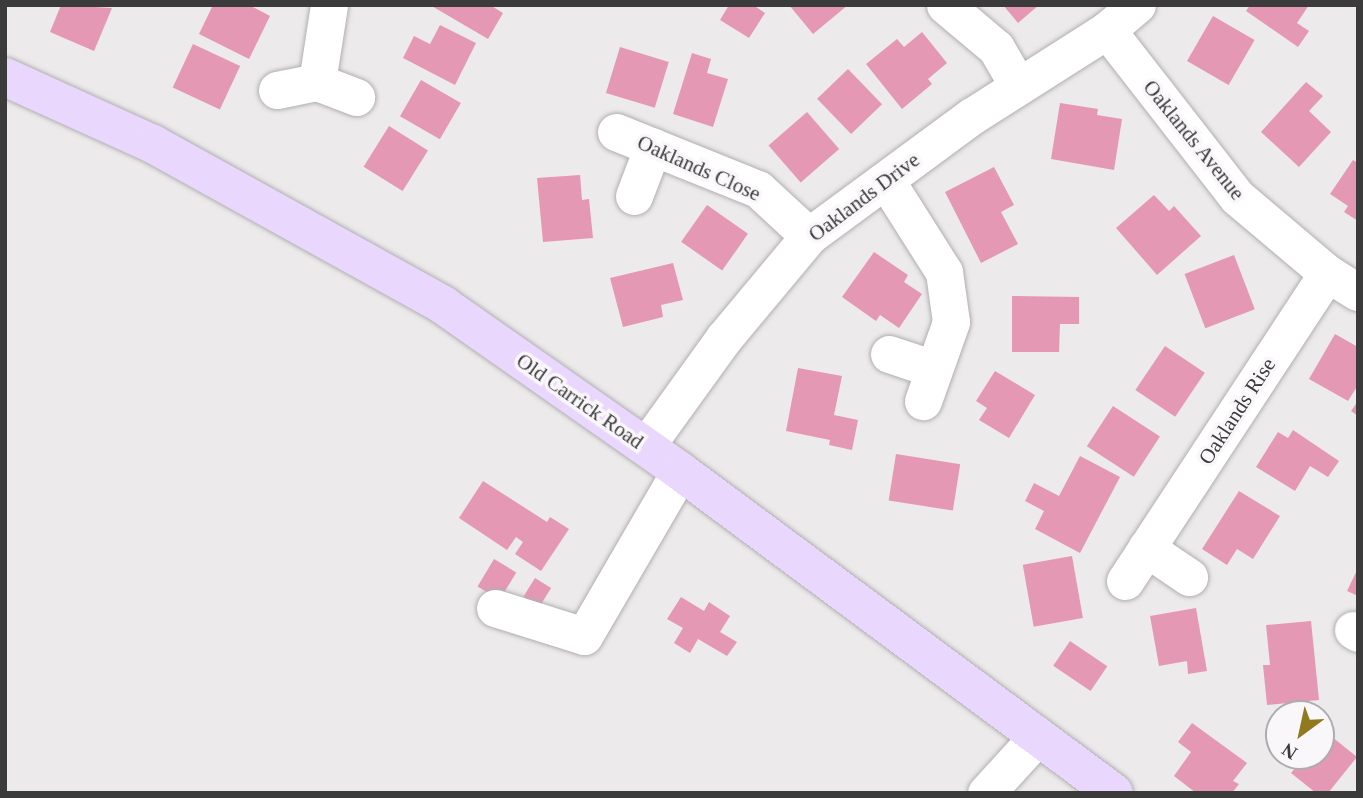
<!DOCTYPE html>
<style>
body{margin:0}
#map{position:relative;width:1363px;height:798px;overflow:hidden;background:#edeaec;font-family:Georgia,serif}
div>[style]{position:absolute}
.building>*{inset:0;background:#e598b4;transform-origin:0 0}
.roads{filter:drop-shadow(0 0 2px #b1afb1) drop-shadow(0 0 2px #b1afb1)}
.minor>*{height:37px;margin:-18.5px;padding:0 18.5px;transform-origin:18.5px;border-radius:18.5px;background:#fff}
.major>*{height:38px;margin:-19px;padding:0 19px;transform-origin:19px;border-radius:19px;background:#ead7fd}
span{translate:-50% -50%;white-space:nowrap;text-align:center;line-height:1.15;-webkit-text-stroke:7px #faf7fa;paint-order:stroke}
.street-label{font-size:21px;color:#3c3b3c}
.frame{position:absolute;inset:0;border:7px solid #3c3b3c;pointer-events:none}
.north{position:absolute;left:1265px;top:700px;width:70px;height:70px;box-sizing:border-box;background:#faf7fa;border:2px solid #aeacae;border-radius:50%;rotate:213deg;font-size:19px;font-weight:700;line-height:28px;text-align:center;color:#3c3b3c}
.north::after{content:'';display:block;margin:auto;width:24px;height:32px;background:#91791f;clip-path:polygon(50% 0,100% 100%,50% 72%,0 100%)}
</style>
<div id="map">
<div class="building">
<div style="clip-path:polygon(61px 5px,112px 8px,94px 51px,50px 32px)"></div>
<div style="clip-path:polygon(213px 5px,249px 5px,270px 16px,249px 59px,199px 34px)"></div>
<div style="clip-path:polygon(430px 5px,490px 5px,503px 13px,488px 39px)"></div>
<div style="clip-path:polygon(729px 5px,753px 5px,765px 13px,749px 38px,720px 20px)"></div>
<div style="clip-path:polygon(789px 5px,848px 5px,813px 34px)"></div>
<div style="clip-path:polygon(1003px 5px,1039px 5px,1018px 23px)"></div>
<div style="clip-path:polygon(1250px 5px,1309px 5px,1297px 23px,1309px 31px,1298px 47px,1246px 11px)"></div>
<div style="left:1213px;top:16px;width:48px;height:52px;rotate:30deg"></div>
<div style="clip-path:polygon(440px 25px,476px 43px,455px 85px,403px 58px,414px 36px,430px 44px)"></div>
<div style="clip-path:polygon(922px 32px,947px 63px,928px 79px,932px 84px,902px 109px,866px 64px,897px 39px,904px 47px)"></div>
<div style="left:193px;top:44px;width:52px;height:48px;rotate:25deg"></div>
<div style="left:620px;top:47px;width:51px;height:48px;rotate:17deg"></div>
<div style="clip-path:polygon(692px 53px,711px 59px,707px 73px,728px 79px,713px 127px,673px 114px)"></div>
<div style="left:848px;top:69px;width:49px;height:43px;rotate:46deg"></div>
<div style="left:421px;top:80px;width:46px;height:42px;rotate:30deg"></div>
<div style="clip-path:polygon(1306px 82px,1323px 96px,1309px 111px,1331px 132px,1299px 167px,1261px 132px)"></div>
<div style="clip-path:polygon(1060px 103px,1098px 109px,1097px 115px,1122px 119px,1114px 170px,1051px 159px)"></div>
<div style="left:807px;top:112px;width:49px;height:51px;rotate:49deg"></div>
<div style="left:389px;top:126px;width:46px;height:48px;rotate:32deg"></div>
<div style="clip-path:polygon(1353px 160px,1358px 163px,1358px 221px,1344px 212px,1348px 206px,1330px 194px)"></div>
<div style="clip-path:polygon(994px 167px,1014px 205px,1001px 212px,1018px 244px,981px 263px,945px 192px)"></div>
<div style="clip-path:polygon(580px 175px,582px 200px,589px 199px,593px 238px,543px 242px,537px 178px)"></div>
<div style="clip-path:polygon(1154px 195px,1169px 211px,1174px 206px,1201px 236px,1157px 275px,1116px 228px)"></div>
<div style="left:707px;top:205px;width:50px;height:45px;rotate:35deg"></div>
<div style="clip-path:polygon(874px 252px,908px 275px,904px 282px,922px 294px,899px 328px,880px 315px,876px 321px,842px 297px)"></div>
<div style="left:1234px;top:255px;width:58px;height:53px;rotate:69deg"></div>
<div style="clip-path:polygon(673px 263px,683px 300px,661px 305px,663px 317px,623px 327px,610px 278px)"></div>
<div style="clip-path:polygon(1012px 296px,1079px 297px,1079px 324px,1060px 324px,1059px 352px,1012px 352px)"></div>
<div style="clip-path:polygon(1335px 334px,1358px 347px,1358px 385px,1348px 401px,1309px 379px)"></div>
<div style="left:1165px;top:346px;width:48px;height:53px;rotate:34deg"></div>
<div style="clip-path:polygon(798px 368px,842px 376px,834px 415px,858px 420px,852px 450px,829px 445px,830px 440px,786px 431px)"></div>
<div style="clip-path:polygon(995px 371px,1035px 395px,1009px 438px,979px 420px,987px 408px,976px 401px)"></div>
<div style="clip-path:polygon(1358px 401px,1358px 416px,1351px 411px)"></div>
<div style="left:1113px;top:406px;width:56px;height:48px;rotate:33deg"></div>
<div style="clip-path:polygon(1293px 430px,1339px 461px,1328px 477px,1310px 466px,1295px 491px,1256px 467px,1278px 432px,1288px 438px)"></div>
<div style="left:896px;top:454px;width:65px;height:47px;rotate:9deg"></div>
<div style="clip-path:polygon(1080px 456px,1120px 477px,1080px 553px,1035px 529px,1044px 511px,1025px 501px,1034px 483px,1059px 496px)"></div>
<div style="clip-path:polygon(483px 481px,547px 522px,550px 517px,569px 529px,541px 571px,515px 554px,523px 542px,516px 537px,507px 550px,459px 518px)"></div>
<div style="clip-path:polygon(1239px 491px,1280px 516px,1253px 559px,1237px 549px,1227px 565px,1202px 549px)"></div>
<div style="left:1072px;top:556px;width:63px;height:50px;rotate:80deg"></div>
<div style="left:494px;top:559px;width:26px;height:32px;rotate:31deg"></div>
<div style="clip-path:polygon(1358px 568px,1358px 596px,1347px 591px)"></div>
<div style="left:535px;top:578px;width:19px;height:22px;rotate:32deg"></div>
<div style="clip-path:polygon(681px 597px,704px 611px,709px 602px,730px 616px,720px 632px,737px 642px,727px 656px,698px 639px,690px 653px,674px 643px,683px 628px,667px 619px)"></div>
<div style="clip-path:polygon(1196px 608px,1207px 671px,1188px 674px,1187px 661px,1159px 666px,1150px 616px)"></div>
<div style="clip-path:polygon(1311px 621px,1319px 700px,1267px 705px,1263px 665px,1270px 665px,1266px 625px)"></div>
<div style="left:1070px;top:641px;width:45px;height:30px;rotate:34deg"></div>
<div style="clip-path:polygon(1192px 723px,1247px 763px,1233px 781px,1239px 784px,1232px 793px,1196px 793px,1174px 776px,1191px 752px,1178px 742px)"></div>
<div style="clip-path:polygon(1321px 728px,1357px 757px,1328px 793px,1316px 793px,1291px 773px,1297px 766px,1285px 756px,1321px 756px)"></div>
</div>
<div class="roads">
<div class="minor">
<div style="left:945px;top:5px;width:67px;rotate:40.1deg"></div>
<div style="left:996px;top:48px;width:42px;rotate:59.7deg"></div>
<div style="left:1107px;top:30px;width:212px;rotate:52.1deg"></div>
<div style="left:1237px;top:197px;width:118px;rotate:40.2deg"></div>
<div style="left:1327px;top:273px;width:36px;rotate:32deg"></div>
<div style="left:317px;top:82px;width:78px;rotate:-81.1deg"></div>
<div style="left:277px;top:90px;width:41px;rotate:-11.3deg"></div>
<div style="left:317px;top:82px;width:42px;rotate:21deg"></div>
<div style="left:616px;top:132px;width:153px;rotate:21.9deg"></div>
<div style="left:758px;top:189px;width:69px;rotate:42.7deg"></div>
<div style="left:887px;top:182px;width:107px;rotate:57.7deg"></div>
<div style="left:944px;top:272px;width:50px;rotate:82deg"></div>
<div style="left:951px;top:322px;width:84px;rotate:109.5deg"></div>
<div style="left:634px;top:196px;width:53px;rotate:-69.2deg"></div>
<div style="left:889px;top:354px;width:47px;rotate:18.4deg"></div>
<div style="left:646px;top:446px;width:133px;rotate:-54.2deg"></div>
<div style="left:724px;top:338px;width:133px;rotate:-50.2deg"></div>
<div style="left:809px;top:236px;width:202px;rotate:-36.4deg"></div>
<div style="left:972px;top:116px;width:160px;rotate:-32.5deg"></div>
<div style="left:1107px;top:30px;width:39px;rotate:-40deg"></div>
<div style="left:1146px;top:548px;width:52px;rotate:34deg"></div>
<div style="left:1125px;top:581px;width:368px;rotate:-56.7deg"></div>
<div style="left:495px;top:608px;width:93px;rotate:17.5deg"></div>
<div style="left:584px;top:636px;width:191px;rotate:-59.8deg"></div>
<div style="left:1353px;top:630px;width:6px;rotate:31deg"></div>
<div style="left:986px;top:793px;width:77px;rotate:-47.6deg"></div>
</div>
<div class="major">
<div style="left:5px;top:77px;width:162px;rotate:24.4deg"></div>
<div style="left:153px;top:144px;width:332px;rotate:29deg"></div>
<div style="left:443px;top:305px;width:289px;rotate:35deg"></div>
<div style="left:680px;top:471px;width:540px;rotate:36.57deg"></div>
</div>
</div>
<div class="street-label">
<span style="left:1194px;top:140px;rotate:51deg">Oaklands Avenue</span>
<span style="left:699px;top:168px;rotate:24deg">Oaklands Close</span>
<span style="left:864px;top:197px;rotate:-37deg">Oaklands Drive</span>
<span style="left:580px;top:401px;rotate:35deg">Old Carrick Road</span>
<span style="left:1237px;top:411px;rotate:-57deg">Oaklands Rise</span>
</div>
<div class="frame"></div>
<div class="north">N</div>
</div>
